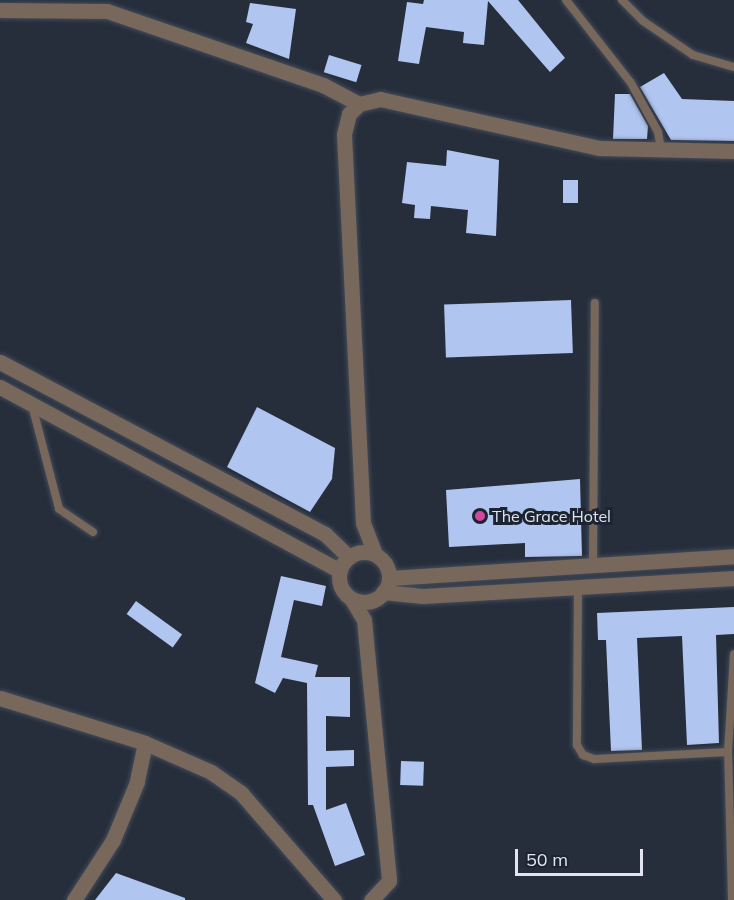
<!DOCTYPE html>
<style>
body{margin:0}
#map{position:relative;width:734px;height:900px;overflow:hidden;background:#262e3c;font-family:Mulish,sans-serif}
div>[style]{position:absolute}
.building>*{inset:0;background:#b0c5ef;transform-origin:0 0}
.roads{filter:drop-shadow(0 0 2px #444b59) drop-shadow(0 0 2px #444b59)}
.service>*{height:8px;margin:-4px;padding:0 4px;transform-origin:4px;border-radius:4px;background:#78675b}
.minor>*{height:15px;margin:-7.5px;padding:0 7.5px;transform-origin:7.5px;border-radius:7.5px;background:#78675b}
.minor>.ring{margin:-7.5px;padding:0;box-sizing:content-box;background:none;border:15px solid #78675b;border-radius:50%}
.dots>*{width:16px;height:16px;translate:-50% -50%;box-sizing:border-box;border:3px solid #1c2432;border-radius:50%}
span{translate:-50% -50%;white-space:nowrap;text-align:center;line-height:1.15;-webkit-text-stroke:6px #1c2432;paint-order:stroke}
.poi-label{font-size:16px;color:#e0e5ef}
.left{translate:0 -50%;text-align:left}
.scale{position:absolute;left:515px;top:849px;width:128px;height:27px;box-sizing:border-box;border:3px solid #e0e5ef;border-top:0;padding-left:8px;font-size:18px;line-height:21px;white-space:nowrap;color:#e0e5ef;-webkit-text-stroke:4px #1c2432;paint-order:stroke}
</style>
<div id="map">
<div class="building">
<div style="clip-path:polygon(424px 0,518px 0,565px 58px,550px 72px,488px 1px,484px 45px,463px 43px,464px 32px,426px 27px,419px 64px,398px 61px,407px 2px,423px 4px)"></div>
<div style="clip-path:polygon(250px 3px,296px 9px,289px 59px,246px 43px,253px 24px,246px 22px)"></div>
<div style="left:329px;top:55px;width:34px;height:18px;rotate:17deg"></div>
<div style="clip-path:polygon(664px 73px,682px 99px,734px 101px,734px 141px,671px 140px,640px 87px)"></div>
<div style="clip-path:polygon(615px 94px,630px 94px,648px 126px,647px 139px,613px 139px)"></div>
<div style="clip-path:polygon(447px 150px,499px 160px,496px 236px,466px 233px,468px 210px,431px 206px,430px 219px,414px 218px,415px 205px,402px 203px,407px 162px,446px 166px)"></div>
<div style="left:563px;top:180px;width:15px;height:23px"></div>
<div style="left:571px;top:300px;width:53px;height:127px;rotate:88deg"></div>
<div style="clip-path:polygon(257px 407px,335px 448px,332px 479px,310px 512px,227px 467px)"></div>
<div style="clip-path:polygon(580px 479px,582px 556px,525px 557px,525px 543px,449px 547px,446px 490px)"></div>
<div style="clip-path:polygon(281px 576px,326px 586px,322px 606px,294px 600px,281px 657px,318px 665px,315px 677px,350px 677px,350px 717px,326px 716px,326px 751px,354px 750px,354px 766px,326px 767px,326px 810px,346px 803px,365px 855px,335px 866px,313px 805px,308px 805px,307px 683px,283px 678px,275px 693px,255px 683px)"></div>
<div style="left:136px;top:601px;width:57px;height:16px;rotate:36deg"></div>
<div style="clip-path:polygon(734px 607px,734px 634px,716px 635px,719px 743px,687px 745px,682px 636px,637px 638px,642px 750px,611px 751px,606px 640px,598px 640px,597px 613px)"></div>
<div style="left:401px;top:761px;width:23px;height:24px;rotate:2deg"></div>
<div style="clip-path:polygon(116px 873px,185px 898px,185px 900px,95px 900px)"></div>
</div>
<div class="roads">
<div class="service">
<div style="left:566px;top:0;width:105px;rotate:51.9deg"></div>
<div style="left:631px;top:83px;width:56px;rotate:61.1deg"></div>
<div style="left:658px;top:132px;width:17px;rotate:80deg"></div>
<div style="left:622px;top:0;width:30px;rotate:45deg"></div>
<div style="left:643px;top:21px;width:60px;rotate:34.2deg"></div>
<div style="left:693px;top:55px;width:43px;rotate:16.3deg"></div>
<div style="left:32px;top:405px;width:107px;rotate:75.4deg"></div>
<div style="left:59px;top:509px;width:41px;rotate:34.1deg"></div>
<div style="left:593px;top:565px;width:262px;rotate:-89.6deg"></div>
<div style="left:578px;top:586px;width:159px;rotate:90.4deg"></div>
<div style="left:577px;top:745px;width:12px;rotate:59deg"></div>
<div style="left:583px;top:755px;width:12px;rotate:20deg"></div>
<div style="left:594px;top:759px;width:134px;rotate:-3deg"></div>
<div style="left:732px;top:900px;width:148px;rotate:-91.5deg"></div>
<div style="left:728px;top:752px;width:98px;rotate:-86.5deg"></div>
</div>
<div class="minor">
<div style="left:0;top:10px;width:107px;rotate:0.5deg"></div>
<div style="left:107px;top:11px;width:228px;rotate:18.9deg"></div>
<div style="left:323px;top:85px;width:41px;rotate:27.8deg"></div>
<div style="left:0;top:362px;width:368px;rotate:27.9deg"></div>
<div style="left:325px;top:534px;width:33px;rotate:44deg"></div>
<div style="left:0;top:387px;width:385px;rotate:28.4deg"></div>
<div class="ring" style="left:339px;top:552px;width:35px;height:35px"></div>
<div style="left:375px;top:554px;width:33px;rotate:-111deg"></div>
<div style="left:363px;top:523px;width:389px;rotate:-92.8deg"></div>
<div style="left:344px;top:134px;width:21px;rotate:-76deg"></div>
<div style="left:349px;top:114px;width:14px;rotate:-45deg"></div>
<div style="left:359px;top:104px;width:22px;rotate:-13deg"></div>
<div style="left:380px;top:99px;width:224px;rotate:12.6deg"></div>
<div style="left:599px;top:148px;width:135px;rotate:1.3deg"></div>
<div style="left:389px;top:578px;width:346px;rotate:-3.6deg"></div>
<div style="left:383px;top:592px;width:40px;rotate:5.7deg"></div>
<div style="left:423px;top:596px;width:312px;rotate:-3.3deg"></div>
<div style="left:352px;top:600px;width:23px;rotate:59deg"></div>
<div style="left:364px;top:620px;width:262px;rotate:84.5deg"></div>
<div style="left:389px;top:881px;width:26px;rotate:133deg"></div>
<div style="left:0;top:698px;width:152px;rotate:17.2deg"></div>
<div style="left:145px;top:743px;width:40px;rotate:102deg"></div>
<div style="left:137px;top:782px;width:63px;rotate:112.5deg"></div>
<div style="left:113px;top:840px;width:72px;rotate:123deg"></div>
<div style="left:145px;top:743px;width:72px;rotate:23.7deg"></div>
<div style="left:211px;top:772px;width:37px;rotate:35deg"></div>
<div style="left:241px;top:793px;width:142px;rotate:49deg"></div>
</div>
</div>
<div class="dots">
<div style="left:480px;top:516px;background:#d1479c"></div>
</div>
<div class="poi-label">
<span class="left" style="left:492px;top:516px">The Grace Hotel</span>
</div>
<div class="scale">50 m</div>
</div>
